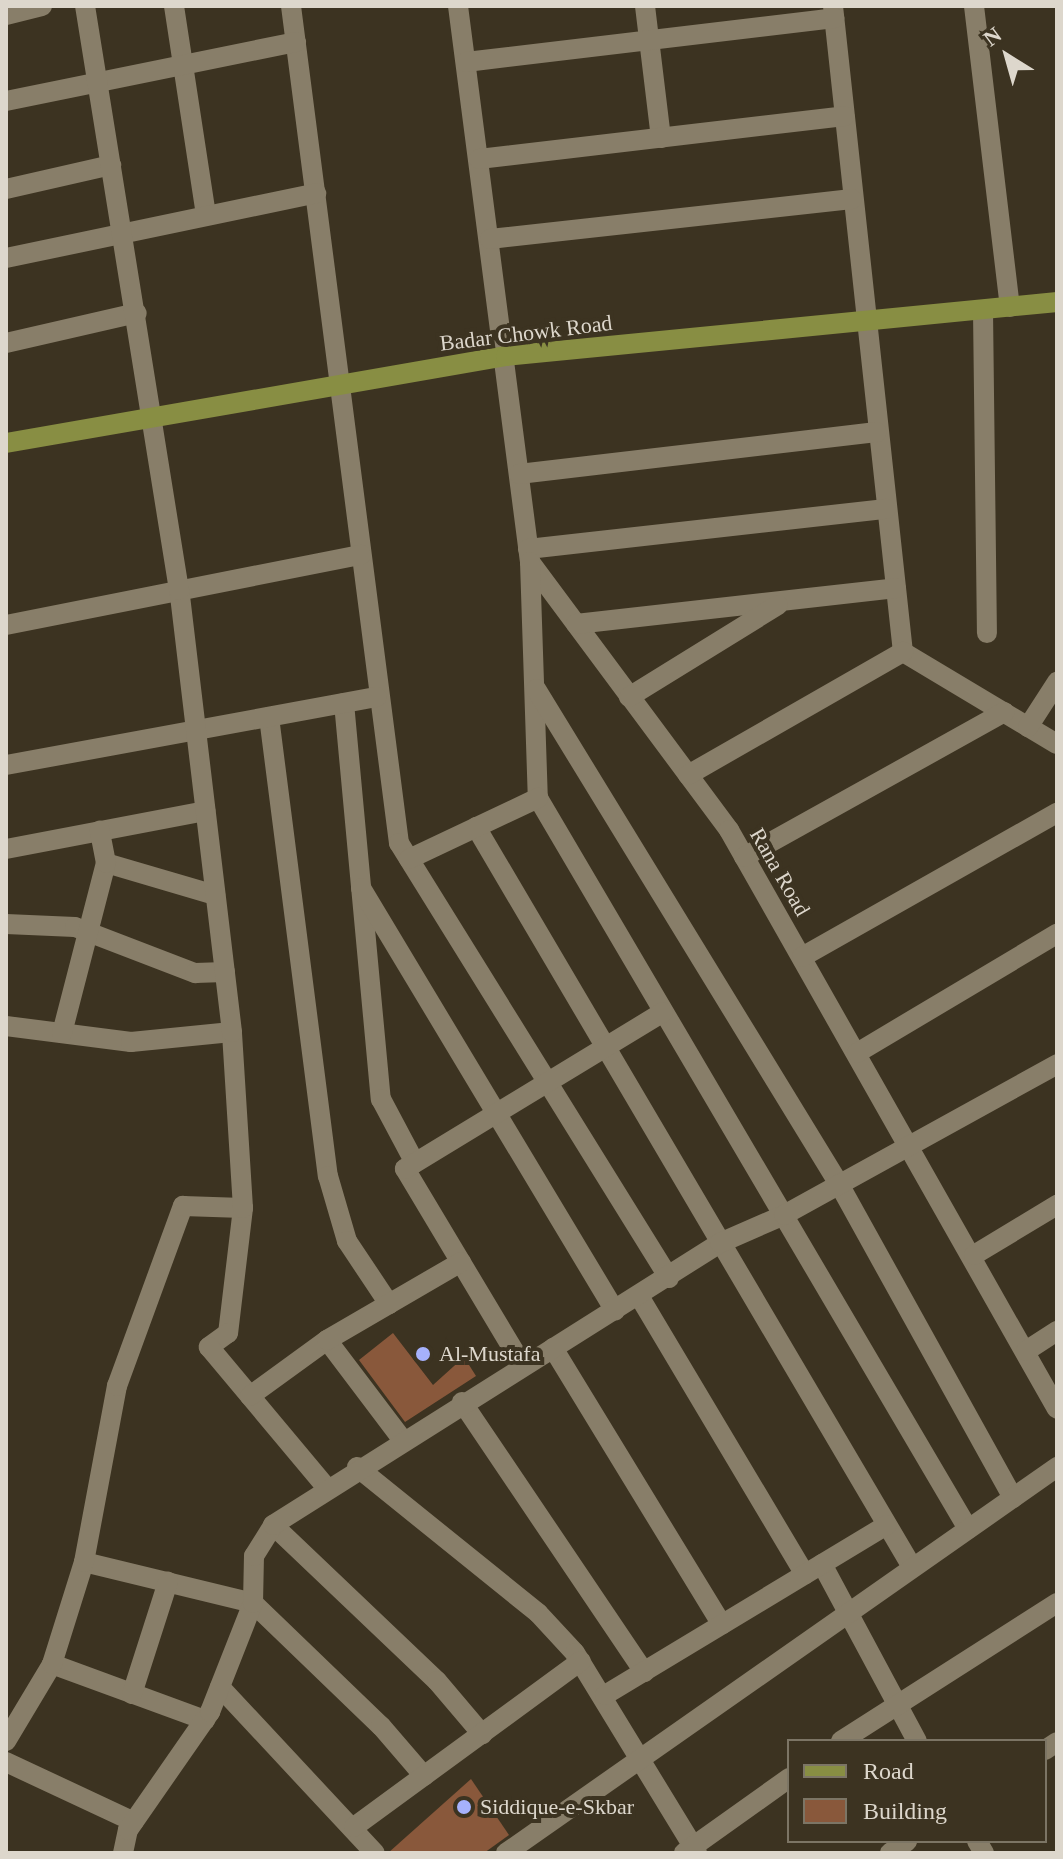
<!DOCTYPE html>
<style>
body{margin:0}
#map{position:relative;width:1063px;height:1859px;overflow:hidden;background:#3c3321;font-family:Georgia,serif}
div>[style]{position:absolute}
.building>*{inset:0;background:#89583b}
.minor>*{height:20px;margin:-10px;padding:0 10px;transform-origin:10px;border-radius:10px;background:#887e69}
.major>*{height:20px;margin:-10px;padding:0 10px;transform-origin:10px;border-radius:10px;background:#888e43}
.dots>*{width:22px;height:22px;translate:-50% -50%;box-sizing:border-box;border:4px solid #3c3321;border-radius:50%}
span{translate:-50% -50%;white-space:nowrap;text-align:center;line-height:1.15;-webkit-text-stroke:8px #3c3321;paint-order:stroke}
.street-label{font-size:22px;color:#ddd7cc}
.poi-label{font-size:22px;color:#ddd7cc}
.left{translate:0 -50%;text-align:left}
.frame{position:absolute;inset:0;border:8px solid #ddd7cc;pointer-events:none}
.legend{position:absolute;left:787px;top:1739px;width:260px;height:104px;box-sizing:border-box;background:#3c3321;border:2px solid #7c7565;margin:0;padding:10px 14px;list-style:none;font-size:24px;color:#ddd7cc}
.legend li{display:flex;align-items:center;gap:16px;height:40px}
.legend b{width:40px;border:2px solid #7c7565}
.north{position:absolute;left:967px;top:16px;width:80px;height:80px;-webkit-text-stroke:6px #3c3321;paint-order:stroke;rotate:323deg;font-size:22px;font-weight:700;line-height:32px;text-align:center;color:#ddd7cc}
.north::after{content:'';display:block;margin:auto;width:28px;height:36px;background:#ddd7cc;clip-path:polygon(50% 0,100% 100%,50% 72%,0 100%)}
</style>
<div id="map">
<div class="building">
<div style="clip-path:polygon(393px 1333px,433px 1385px,464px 1357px,476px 1376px,405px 1422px,359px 1360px)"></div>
<div style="clip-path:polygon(471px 1779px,509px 1835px,484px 1853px,388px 1853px)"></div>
</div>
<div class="minor">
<div style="left:174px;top:6px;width:210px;rotate:81.3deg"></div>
<div style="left:291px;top:6px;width:844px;rotate:82.65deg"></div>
<div style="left:399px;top:843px;width:512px;rotate:58.17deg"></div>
<div style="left:458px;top:6px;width:561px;rotate:82.62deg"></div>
<div style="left:530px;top:562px;width:334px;rotate:53.4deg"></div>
<div style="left:729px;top:830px;width:665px;rotate:60.47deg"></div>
<div style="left:645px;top:6px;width:133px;rotate:83.1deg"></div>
<div style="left:833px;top:6px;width:650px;rotate:83.82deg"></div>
<div style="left:903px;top:652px;width:179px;rotate:30.9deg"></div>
<div style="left:974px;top:6px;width:303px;rotate:83.2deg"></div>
<div style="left:6px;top:15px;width:37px;rotate:-14deg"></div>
<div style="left:466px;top:62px;width:371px;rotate:-6.8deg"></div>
<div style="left:6px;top:101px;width:296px;rotate:-11.5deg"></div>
<div style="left:479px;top:159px;width:368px;rotate:-6.7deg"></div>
<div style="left:6px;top:189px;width:108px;rotate:-12.9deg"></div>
<div style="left:490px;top:239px;width:364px;rotate:-6.3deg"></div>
<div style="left:6px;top:258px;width:317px;rotate:-11.8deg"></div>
<div style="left:983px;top:311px;width:322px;rotate:89.3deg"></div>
<div style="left:6px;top:343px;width:134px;rotate:-12.9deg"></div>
<div style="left:519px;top:474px;width:360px;rotate:-6.7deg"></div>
<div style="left:528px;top:549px;width:360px;rotate:-6.4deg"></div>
<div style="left:530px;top:562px;width:236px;rotate:88.1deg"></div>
<div style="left:538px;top:798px;width:848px;rotate:59.53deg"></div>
<div style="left:576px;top:624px;width:322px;rotate:-6.4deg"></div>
<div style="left:6px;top:625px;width:362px;rotate:-11.2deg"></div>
<div style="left:536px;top:689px;width:580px;rotate:58.53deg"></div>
<div style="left:839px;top:1184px;width:359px;rotate:61deg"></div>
<div style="left:629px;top:697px;width:175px;rotate:-31.7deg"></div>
<div style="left:344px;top:703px;width:398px;rotate:84.7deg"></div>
<div style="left:381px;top:1099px;width:72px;rotate:62deg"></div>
<div style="left:269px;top:717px;width:463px;rotate:82.7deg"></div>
<div style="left:328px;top:1176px;width:68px;rotate:73.7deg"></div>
<div style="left:347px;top:1241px;width:76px;rotate:56.3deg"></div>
<div style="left:1028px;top:727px;width:54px;rotate:-57.2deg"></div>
<div style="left:6px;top:765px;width:377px;rotate:-10.4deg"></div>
<div style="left:688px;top:775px;width:248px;rotate:-29.8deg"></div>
<div style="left:476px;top:827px;width:859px;rotate:59.49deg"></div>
<div style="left:6px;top:849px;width:203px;rotate:-10.8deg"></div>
<div style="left:744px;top:857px;width:298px;rotate:-29.1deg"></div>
<div style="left:409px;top:859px;width:143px;rotate:-25.3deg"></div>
<div style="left:106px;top:863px;width:114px;rotate:16.4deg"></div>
<div style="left:361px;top:888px;width:493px;rotate:59deg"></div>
<div style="left:6px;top:924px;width:69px;rotate:2.5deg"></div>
<div style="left:75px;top:927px;width:129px;rotate:21deg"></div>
<div style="left:195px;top:973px;width:30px;rotate:-2deg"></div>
<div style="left:802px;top:957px;width:293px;rotate:-29.5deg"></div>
<div style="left:6px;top:1026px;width:126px;rotate:7.3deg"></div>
<div style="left:131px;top:1042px;width:101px;rotate:-5.7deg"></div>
<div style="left:62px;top:1033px;width:176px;rotate:-75.5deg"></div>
<div style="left:106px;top:863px;width:33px;rotate:-101deg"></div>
<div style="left:857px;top:1053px;width:233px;rotate:-30.8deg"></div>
<div style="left:243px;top:1208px;width:126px;rotate:96.8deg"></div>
<div style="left:228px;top:1333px;width:24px;rotate:144deg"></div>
<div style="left:209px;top:1347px;width:182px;rotate:50.1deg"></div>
<div style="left:974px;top:1255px;width:97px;rotate:-31.1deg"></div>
<div style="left:639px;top:1296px;width:324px;rotate:59.2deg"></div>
<div style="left:327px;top:1340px;width:124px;rotate:52.9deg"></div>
<div style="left:553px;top:1348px;width:324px;rotate:58.6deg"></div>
<div style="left:1026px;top:1351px;width:37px;rotate:-33deg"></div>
<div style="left:523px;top:1366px;width:230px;rotate:-120.9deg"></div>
<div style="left:405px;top:1169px;width:302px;rotate:-31.3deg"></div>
<div style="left:250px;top:1396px;width:95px;rotate:-36deg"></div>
<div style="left:327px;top:1340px;width:155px;rotate:-30.2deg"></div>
<div style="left:462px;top:1402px;width:326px;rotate:56deg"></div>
<div style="left:357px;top:1467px;width:233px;rotate:38.9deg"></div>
<div style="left:538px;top:1613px;width:54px;rotate:47.2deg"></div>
<div style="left:575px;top:1653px;width:234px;rotate:58.6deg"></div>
<div style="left:273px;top:1525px;width:226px;rotate:43.6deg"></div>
<div style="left:437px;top:1681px;width:70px;rotate:49.7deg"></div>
<div style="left:84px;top:1562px;width:174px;rotate:13.6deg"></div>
<div style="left:253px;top:1603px;width:178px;rotate:43.9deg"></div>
<div style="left:381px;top:1726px;width:66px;rotate:49.3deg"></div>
<div style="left:822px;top:1564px;width:201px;rotate:61.8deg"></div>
<div style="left:52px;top:1664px;width:163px;rotate:20.1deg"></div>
<div style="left:220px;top:1687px;width:227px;rotate:47deg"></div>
<div style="left:132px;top:1694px;width:118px;rotate:-72.2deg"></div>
<div style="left:605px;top:1695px;width:329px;rotate:-31.1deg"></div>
<div style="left:6px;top:1741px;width:90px;rotate:-59.1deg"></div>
<div style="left:52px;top:1664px;width:107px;rotate:-72.6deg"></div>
<div style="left:84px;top:1562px;width:179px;rotate:-79.4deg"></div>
<div style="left:117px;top:1386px;width:192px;rotate:-69.9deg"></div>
<div style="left:183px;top:1206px;width:60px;rotate:1.9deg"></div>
<div style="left:243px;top:1208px;width:176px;rotate:-93.6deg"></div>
<div style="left:232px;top:1032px;width:445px;rotate:-96.8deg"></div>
<div style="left:179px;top:590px;width:592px;rotate:-99.14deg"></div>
<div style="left:841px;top:1741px;width:256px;rotate:-32.6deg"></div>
<div style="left:1045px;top:1750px;width:14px;rotate:-34deg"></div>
<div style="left:6px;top:1762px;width:141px;rotate:25.1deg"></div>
<div style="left:354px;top:1827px;width:281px;rotate:-36.2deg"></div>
<div style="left:977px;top:1841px;width:14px;rotate:60deg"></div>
<div style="left:123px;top:1853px;width:24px;rotate:-78deg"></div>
<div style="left:128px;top:1830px;width:144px;rotate:-55.2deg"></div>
<div style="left:210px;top:1712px;width:117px;rotate:-68.5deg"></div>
<div style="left:253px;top:1603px;width:47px;rotate:-88.8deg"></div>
<div style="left:254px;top:1556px;width:36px;rotate:-58deg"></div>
<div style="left:273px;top:1525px;width:529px;rotate:-32.25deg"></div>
<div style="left:720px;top:1243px;width:70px;rotate:-23.6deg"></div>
<div style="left:784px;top:1215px;width:312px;rotate:-28.9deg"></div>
<div style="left:506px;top:1853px;width:673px;rotate:-35.01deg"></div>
<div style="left:684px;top:1853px;width:129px;rotate:-35.5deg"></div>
<div style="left:890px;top:1853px;width:21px;rotate:-35deg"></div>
</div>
<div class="major">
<div style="left:6px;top:443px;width:508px;rotate:-9.87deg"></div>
<div style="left:506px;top:356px;width:554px;rotate:-5.6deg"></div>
</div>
<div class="dots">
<div style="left:423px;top:1354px;background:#a6b1fc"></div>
<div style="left:464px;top:1807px;background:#a6b1fc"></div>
</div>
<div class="street-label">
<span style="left:526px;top:333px;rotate:-7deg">Badar Chowk Road</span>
<span style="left:780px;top:872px;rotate:60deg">Rana Road</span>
</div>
<div class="poi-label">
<span class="left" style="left:439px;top:1354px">Al-Mustafa</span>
<span class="left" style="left:480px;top:1807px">Siddique-e-Skbar</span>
</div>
<div class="frame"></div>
<ul class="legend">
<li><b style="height:10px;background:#888e43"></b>Road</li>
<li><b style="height:22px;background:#89583b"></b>Building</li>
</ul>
<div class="north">N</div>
</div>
